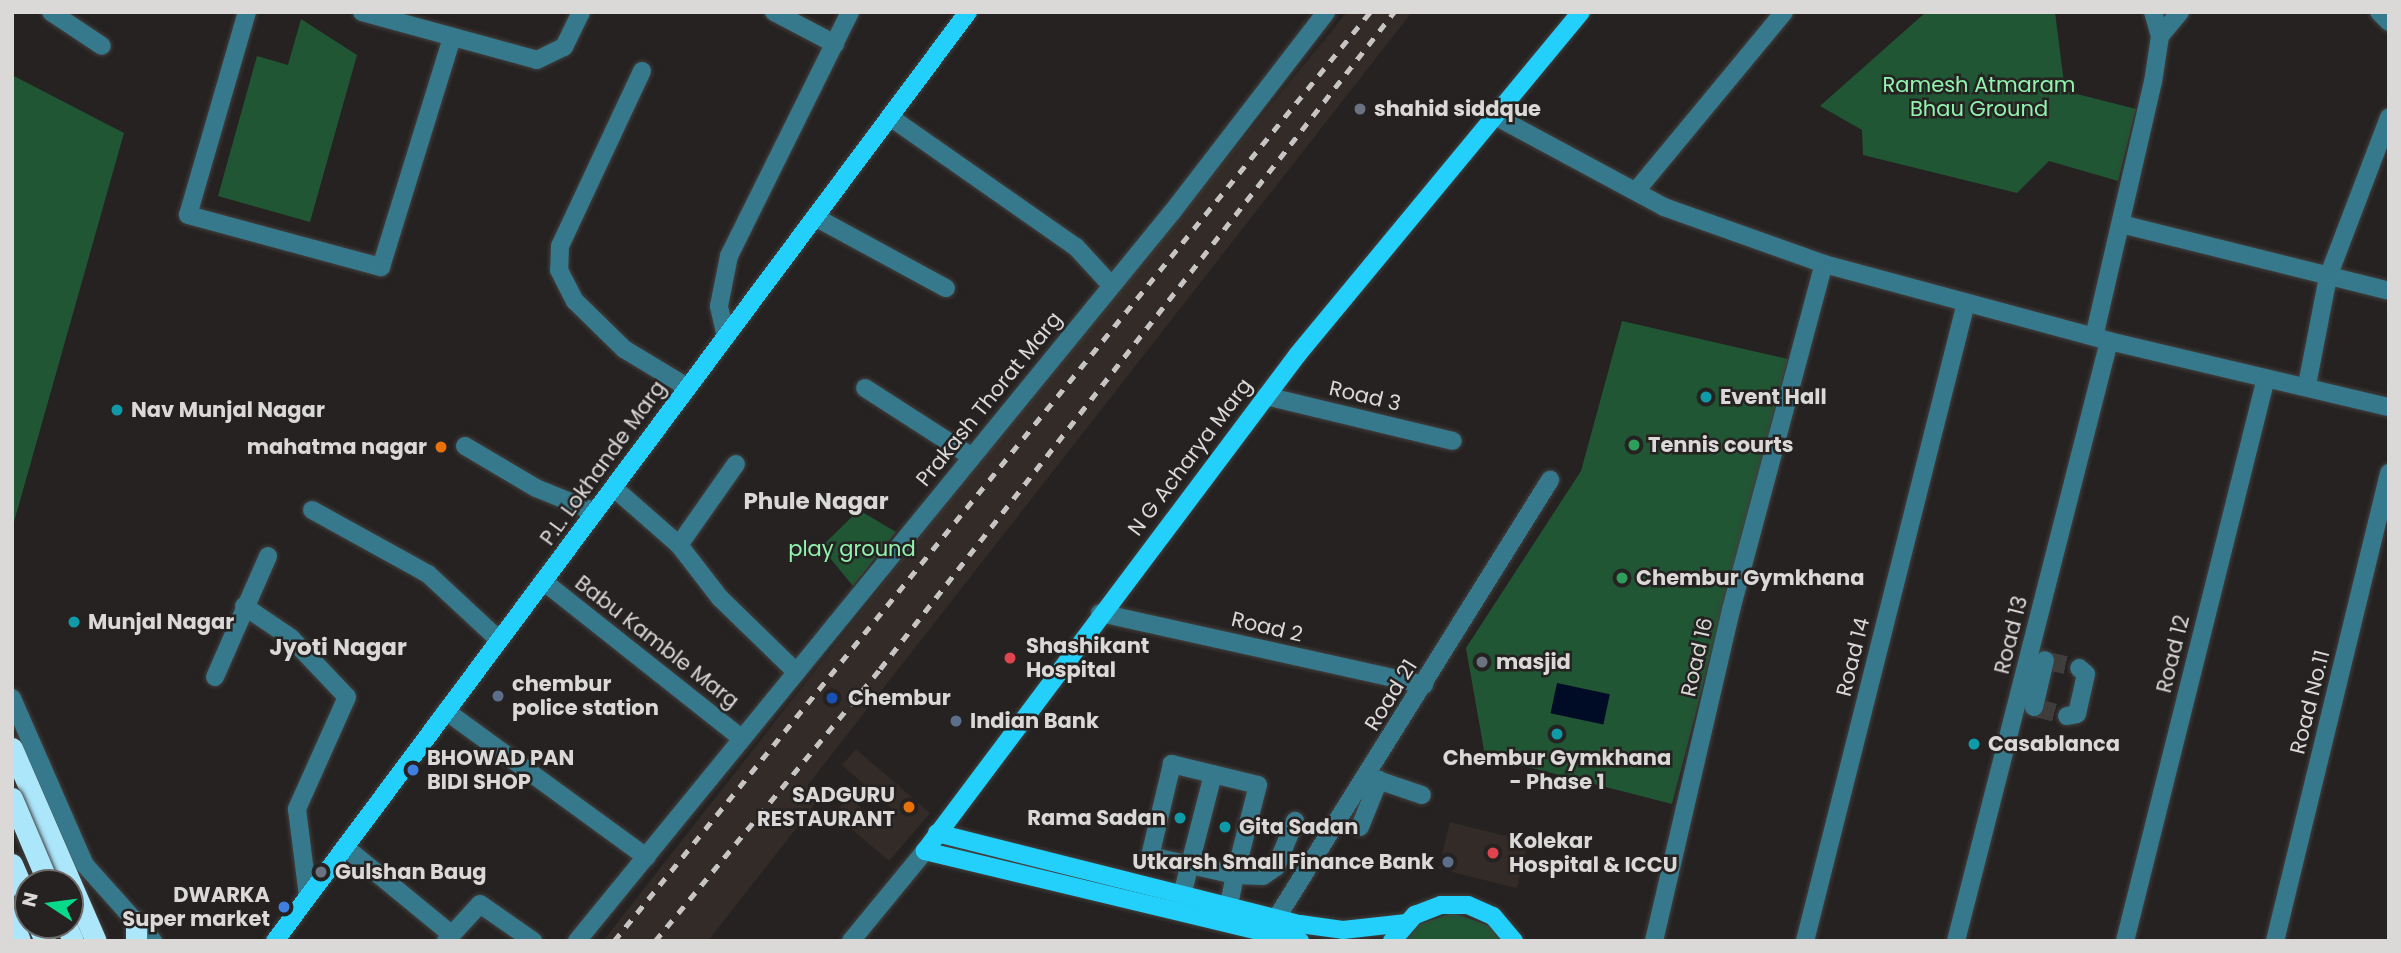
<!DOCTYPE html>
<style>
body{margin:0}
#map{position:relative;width:2401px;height:953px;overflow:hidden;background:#252221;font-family:Poppins,sans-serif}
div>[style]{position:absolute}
.built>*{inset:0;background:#322b27;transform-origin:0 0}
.green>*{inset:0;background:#215634}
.water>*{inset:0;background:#000b25;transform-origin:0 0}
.minor-tunnel>*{height:18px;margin-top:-9px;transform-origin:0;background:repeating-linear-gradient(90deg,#403d3c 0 18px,transparent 0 27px)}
.roads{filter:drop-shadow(0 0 2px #423f3e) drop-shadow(0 0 2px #423f3e)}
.minor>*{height:18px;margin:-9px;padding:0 9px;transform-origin:9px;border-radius:9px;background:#36798d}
.major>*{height:18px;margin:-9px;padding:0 9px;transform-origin:9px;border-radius:9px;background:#23d0fb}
.highway>*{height:21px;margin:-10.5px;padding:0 10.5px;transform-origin:10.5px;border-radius:10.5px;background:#abe6fa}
.rail>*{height:4.5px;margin-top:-2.25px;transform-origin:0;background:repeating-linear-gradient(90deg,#c7c5c4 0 9px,transparent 0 18px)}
.bridges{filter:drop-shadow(0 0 2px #423f3e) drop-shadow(0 0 2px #423f3e)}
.highway-bridge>*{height:21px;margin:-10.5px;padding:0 10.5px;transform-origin:10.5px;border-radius:10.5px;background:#abe6fa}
.dots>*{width:19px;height:19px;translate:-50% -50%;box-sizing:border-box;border:4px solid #252221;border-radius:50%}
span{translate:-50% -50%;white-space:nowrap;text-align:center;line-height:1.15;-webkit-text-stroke:5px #252221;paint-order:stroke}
.park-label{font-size:21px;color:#90f4af}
.poi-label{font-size:21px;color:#dbd9d8;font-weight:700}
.left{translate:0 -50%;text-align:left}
.right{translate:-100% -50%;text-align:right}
.street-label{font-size:21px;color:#dbd9d8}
.neighbourhood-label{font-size:23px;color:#dbd9d8;font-weight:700}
.frame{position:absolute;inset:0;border:14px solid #dbd9d8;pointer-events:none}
.north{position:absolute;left:14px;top:869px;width:70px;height:70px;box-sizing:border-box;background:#252221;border:2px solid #6e6b6a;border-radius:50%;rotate:283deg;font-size:19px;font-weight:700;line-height:28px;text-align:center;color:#dbd9d8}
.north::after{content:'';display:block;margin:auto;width:24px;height:32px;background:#08d98b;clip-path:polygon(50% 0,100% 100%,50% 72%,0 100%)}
</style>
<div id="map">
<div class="built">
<div style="clip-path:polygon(1347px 12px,1412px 12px,807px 786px,820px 798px,708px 941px,603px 941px,998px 437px)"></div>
<div style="clip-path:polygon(856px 749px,930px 813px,889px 861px,834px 814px,848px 797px,881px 825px,894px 811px,842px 765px)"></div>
<div style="left:1450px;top:822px;width:81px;height:48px;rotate:14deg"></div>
</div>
<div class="green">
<div style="clip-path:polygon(1926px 12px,2055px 12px,2065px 91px,2136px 109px,2118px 181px,2049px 161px,2017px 193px,1863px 155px,1862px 130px,1820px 106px)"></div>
<div style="clip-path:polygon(301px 19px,357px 55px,310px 222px,218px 196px,257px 56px,288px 65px)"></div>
<div style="clip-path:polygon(12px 75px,124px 133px,12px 529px)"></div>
<div style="clip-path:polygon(1622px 321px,1788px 359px,1672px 804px,1485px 756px,1466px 648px,1581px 471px)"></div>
<div style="clip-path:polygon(859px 510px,896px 532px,853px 586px,821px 547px)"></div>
<div style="clip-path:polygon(1453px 913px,1490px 926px,1502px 941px,1401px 941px,1416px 925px)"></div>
</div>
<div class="water">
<div style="left:1557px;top:683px;width:54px;height:31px;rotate:12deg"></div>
</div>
<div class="minor-tunnel">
<div style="left:2048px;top:661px;width:32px;rotate:13deg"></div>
<div style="left:2037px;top:708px;width:31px;rotate:15deg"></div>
</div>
<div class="roads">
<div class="minor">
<div style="left:51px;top:12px;width:61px;rotate:33.7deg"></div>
<div style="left:247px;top:12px;width:211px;rotate:106.2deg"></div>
<div style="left:188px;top:215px;width:200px;rotate:15.1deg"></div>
<div style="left:381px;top:267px;width:241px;rotate:-72.8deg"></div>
<div style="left:362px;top:12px;width:181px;rotate:15.3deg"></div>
<div style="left:537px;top:60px;width:30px;rotate:-26deg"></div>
<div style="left:564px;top:47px;width:39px;rotate:-64deg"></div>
<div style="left:774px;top:12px;width:69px;rotate:27.7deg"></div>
<div style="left:2379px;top:12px;width:14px;rotate:45deg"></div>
<div style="left:2160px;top:36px;width:31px;rotate:-50deg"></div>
<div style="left:642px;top:71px;width:193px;rotate:115.1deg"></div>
<div style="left:560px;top:246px;width:24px;rotate:92deg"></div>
<div style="left:559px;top:270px;width:35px;rotate:63deg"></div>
<div style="left:575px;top:301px;width:69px;rotate:44.4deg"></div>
<div style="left:624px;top:349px;width:74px;rotate:31.1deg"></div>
<div style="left:890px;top:117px;width:227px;rotate:35deg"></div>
<div style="left:1076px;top:247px;width:52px;rotate:47.4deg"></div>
<div style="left:1497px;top:117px;width:190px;rotate:28.3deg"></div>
<div style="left:1664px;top:207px;width:170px;rotate:19.6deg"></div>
<div style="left:1824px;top:264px;width:295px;rotate:15.1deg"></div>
<div style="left:2109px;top:341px;width:288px;rotate:13.3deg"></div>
<div style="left:1636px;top:191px;width:232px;rotate:-50.4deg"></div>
<div style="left:815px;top:217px;width:149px;rotate:28.5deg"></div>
<div style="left:2121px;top:224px;width:276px;rotate:14deg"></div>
<div style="left:726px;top:337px;width:32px;rotate:-103deg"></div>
<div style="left:719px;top:306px;width:51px;rotate:-78.7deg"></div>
<div style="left:729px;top:256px;width:272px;rotate:-63.6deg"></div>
<div style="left:2094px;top:337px;width:262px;rotate:-77deg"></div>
<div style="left:2153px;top:82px;width:47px;rotate:-81.3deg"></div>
<div style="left:2160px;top:36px;width:25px;rotate:-106deg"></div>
<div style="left:2307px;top:385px;width:110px;rotate:-79deg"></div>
<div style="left:2328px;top:277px;width:171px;rotate:-69.1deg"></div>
<div style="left:865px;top:388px;width:127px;rotate:32.8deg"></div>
<div style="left:1266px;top:396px;width:192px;rotate:13.5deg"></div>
<div style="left:465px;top:446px;width:82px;rotate:30.6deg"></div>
<div style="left:536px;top:488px;width:64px;rotate:22.1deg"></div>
<div style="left:614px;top:488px;width:86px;rotate:41.2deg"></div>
<div style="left:679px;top:545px;width:67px;rotate:52.3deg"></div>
<div style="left:720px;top:598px;width:106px;rotate:44.2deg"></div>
<div style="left:312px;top:510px;width:132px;rotate:28.9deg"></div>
<div style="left:428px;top:574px;width:97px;rotate:42.9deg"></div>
<div style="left:679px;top:545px;width:99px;rotate:-54.9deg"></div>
<div style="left:543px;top:581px;width:254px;rotate:38.4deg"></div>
<div style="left:244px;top:606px;width:57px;rotate:34.2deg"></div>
<div style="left:291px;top:638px;width:81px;rotate:46.5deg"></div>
<div style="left:347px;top:697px;width:123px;rotate:114.1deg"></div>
<div style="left:297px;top:809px;width:88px;rotate:82.8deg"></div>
<div style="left:1100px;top:613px;width:332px;rotate:12.5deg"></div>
<div style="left:215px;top:677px;width:132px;rotate:-66.3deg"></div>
<div style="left:12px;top:698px;width:182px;rotate:66.4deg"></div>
<div style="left:85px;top:865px;width:102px;rotate:48.2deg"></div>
<div style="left:2034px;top:707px;width:48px;rotate:-76.8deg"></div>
<div style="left:446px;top:711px;width:248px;rotate:36.1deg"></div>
<div style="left:2067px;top:716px;width:10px;rotate:-11deg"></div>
<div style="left:2077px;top:714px;width:41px;rotate:-77.3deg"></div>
<div style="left:2086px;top:674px;width:9px;rotate:-139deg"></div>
<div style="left:1366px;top:776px;width:59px;rotate:18.7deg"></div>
<div style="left:1360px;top:827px;width:51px;rotate:-68deg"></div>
<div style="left:345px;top:847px;width:137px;rotate:39.4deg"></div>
<div style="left:1182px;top:895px;width:125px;rotate:-75.6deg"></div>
<div style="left:12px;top:904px;width:16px;rotate:-4deg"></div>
<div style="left:1228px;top:907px;width:12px;rotate:-76deg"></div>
<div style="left:1231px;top:895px;width:20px;rotate:-79deg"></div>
<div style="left:1235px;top:875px;width:93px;rotate:-75.7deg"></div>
<div style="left:1258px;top:785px;width:89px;rotate:-166.3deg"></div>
<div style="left:1172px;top:764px;width:95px;rotate:103.4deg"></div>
<div style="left:1150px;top:856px;width:87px;rotate:12.6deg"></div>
<div style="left:1235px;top:875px;width:28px;rotate:2deg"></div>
<div style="left:1263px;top:876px;width:16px;rotate:-35deg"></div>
<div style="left:1276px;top:867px;width:50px;rotate:-67.6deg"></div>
<div style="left:1269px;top:930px;width:531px;rotate:-58.02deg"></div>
<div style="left:446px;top:941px;width:50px;rotate:-47.4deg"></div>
<div style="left:480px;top:904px;width:65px;rotate:34.9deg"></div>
<div style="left:577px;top:941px;width:942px;rotate:-50.77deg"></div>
<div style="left:1173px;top:211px;width:251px;rotate:-52.4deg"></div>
<div style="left:851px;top:941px;width:117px;rotate:-50.6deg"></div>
<div style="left:1654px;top:941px;width:340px;rotate:-76.9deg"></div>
<div style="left:1731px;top:610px;width:358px;rotate:-75deg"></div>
<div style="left:1805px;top:941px;width:658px;rotate:-75.84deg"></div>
<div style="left:1956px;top:941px;width:619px;rotate:-75.69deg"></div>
<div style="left:2125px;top:941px;width:580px;rotate:-75.94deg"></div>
<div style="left:2275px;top:941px;width:482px;rotate:-76.3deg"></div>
</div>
<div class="major">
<div style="left:937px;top:833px;width:374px;rotate:14.1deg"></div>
<div style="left:1300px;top:924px;width:43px;rotate:7.9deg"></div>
<div style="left:1343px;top:930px;width:62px;rotate:-6.4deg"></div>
<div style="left:275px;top:941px;width:1159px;rotate:-53.28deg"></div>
<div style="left:1300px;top:941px;width:386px;rotate:-166.5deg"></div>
<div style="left:925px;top:851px;width:621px;rotate:-53.11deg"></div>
<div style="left:1298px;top:354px;width:444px;rotate:-50.4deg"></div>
<div style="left:1392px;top:941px;width:35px;rotate:-49deg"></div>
<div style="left:1415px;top:915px;width:28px;rotate:-21deg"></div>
<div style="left:1441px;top:905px;width:27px"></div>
<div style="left:1468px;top:905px;width:27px;rotate:24deg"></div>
<div style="left:1493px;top:916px;width:33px;rotate:50deg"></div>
</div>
<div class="highway">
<div style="left:12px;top:748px;width:210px;rotate:66.5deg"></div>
<div style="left:12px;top:919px;width:23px;rotate:70deg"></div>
<div style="left:136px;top:921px;width:20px;rotate:90deg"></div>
<div style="left:38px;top:925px;width:17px;rotate:66deg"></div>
<div style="left:66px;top:925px;width:17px;rotate:66deg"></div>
</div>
</div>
<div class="rail">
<div style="left:614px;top:941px;width:1198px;rotate:-50.86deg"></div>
<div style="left:655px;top:941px;width:353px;rotate:-50.4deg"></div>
<div style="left:880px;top:669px;width:834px;rotate:-51.96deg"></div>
</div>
<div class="bridges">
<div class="highway-bridge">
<div style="left:12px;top:798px;width:92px;rotate:67deg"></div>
<div style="left:12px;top:864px;width:40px;rotate:66.6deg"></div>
</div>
</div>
<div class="dots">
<div style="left:1360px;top:109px;background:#6b7280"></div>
<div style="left:1706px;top:397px;background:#0f9aa8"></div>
<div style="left:117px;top:410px;background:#0f9aa8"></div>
<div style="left:1634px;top:445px;background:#2e9e5b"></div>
<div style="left:441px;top:447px;background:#e8710a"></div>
<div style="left:1622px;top:578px;background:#2e9e5b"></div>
<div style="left:74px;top:622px;background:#0f9aa8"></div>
<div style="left:1010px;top:658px;background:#e0444e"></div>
<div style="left:1482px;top:662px;background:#6b7280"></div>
<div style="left:498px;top:696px;background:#5c6f8a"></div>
<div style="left:832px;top:698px;background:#1a4fb4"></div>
<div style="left:956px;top:721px;background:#5c6f8a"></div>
<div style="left:1557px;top:734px;background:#0f9aa8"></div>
<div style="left:1974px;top:744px;background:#0f9aa8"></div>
<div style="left:413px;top:770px;background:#3f7fe0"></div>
<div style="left:909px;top:807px;background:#e8710a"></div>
<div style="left:1180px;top:818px;background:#0f9aa8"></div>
<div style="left:1225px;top:827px;background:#0f9aa8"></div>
<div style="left:1493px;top:853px;background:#e0444e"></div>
<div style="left:1448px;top:862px;background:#5c6f8a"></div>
<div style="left:321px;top:872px;background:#6b7280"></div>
<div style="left:284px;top:907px;background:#3f7fe0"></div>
</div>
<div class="park-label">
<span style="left:1979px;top:97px">Ramesh Atmaram<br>Bhau Ground</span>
<span style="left:852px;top:549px">play ground</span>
</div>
<div class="poi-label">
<span class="left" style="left:1374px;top:109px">shahid siddque</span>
<span class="left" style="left:1720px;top:397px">Event Hall</span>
<span class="left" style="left:131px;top:410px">Nav Munjal Nagar</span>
<span class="left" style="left:1648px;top:445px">Tennis courts</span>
<span class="right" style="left:427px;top:447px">mahatma nagar</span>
<span class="left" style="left:1636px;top:578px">Chembur Gymkhana</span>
<span class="left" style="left:88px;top:622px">Munjal Nagar</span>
<span class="left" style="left:1026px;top:658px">Shashikant<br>Hospital</span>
<span class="left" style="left:1496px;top:662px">masjid</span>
<span class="left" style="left:512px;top:696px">chembur<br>police station</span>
<span class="left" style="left:848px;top:698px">Chembur</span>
<span class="left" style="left:970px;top:721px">Indian Bank</span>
<span class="left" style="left:1988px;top:744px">Casablanca</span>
<span class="left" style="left:427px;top:770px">BHOWAD PAN<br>BIDI SHOP</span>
<span style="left:1557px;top:770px">Chembur Gymkhana<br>- Phase 1</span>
<span class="right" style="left:895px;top:807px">SADGURU<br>RESTAURANT</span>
<span class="right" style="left:1166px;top:818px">Rama Sadan</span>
<span class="left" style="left:1239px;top:827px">Gita Sadan</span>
<span class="left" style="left:1509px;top:853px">Kolekar<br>Hospital &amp; ICCU</span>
<span class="right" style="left:1434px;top:862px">Utkarsh Small Finance Bank</span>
<span class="left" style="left:335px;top:872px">Gulshan Baug</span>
<span class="right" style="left:270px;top:907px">DWARKA<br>Super market</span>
</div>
<div class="street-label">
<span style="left:1365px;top:396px;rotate:13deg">Road 3</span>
<span style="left:989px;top:399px;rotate:-51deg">Prakash Thorat Marg</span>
<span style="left:1190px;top:457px;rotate:-53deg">N G Acharya Marg</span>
<span style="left:603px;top:463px;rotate:-54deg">P.L. Lokhande Marg</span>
<span style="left:1267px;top:627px;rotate:13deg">Road 2</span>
<span style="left:2011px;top:635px;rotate:-76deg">Road 13</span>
<span style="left:657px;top:642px;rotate:38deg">Babu Kamble Marg</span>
<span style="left:2173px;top:654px;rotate:-76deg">Road 12</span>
<span style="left:1697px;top:657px;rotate:-77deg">Road 16</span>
<span style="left:1853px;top:657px;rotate:-76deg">Road 14</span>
<span style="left:1391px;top:695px;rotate:-58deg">Road 21</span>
<span style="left:2310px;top:702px;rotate:-76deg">Road No.11</span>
</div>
<div class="neighbourhood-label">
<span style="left:816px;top:501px">Phule Nagar</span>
<span style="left:338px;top:647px">Jyoti Nagar</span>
</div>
<div class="frame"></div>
<div class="north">N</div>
</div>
